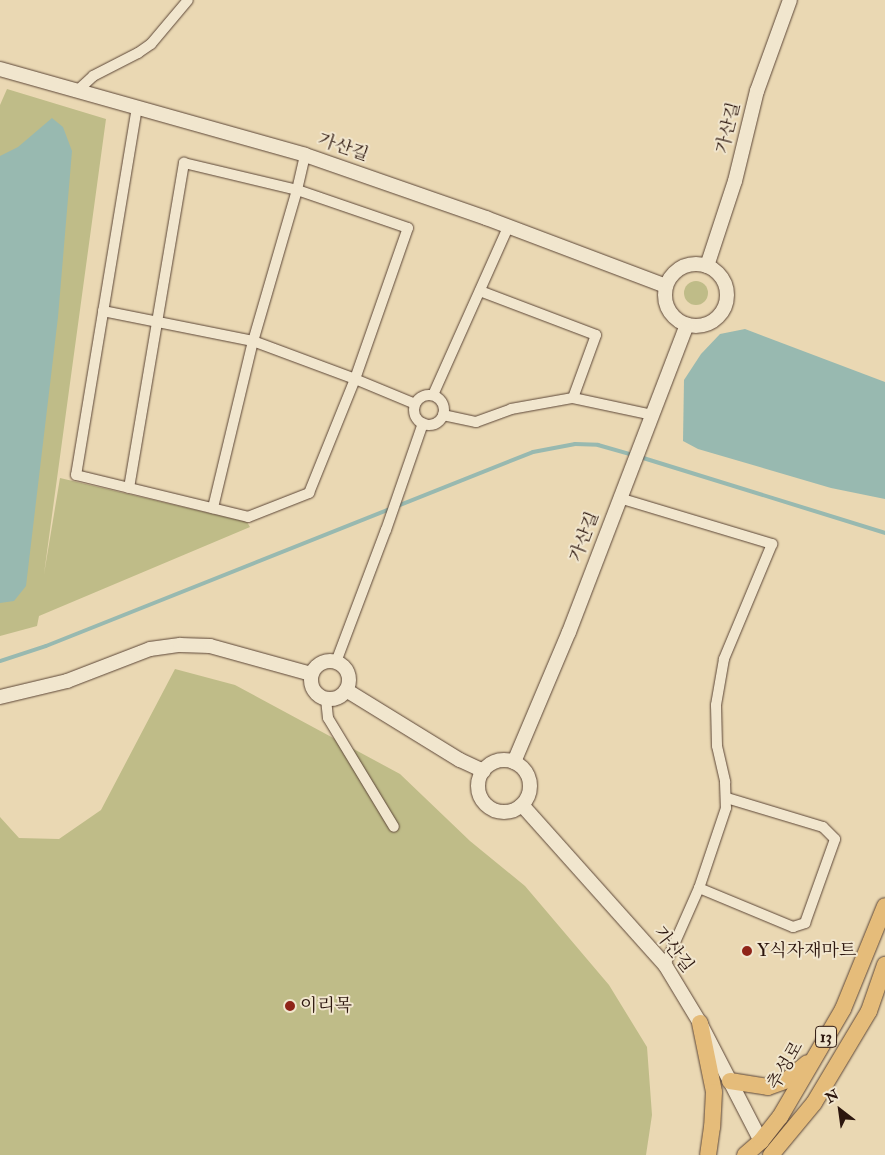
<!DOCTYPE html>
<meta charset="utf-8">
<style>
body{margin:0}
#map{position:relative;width:885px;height:1155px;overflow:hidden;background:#ead8b3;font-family:"IM FELL Double Pica","Noto Serif KR",serif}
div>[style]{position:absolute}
.green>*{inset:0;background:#bfbc88}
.round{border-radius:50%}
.water>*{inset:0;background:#98b9b0}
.stream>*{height:4px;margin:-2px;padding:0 2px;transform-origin:2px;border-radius:2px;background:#98b9b0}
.roads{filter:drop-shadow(0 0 1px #5c4637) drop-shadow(0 0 1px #5c4637)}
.street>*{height:10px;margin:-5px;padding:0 5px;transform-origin:5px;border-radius:5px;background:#f1e6ce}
.street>.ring{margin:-5px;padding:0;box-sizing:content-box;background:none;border:10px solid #f1e6ce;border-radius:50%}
.secondary>*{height:14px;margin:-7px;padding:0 7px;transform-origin:7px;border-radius:7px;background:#f1e6ce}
.secondary>.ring{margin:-7px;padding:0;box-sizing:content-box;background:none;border:14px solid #f1e6ce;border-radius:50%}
.primary>*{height:16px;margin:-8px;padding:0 8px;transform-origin:8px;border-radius:8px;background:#e5bc7a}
.dots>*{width:14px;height:14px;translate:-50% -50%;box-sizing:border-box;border:2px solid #f1e6ce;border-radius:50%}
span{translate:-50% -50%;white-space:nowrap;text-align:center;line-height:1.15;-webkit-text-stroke:4px #f1e6ce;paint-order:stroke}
.shield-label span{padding:1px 4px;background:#f1e6ce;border:1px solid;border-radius:4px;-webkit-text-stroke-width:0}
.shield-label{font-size:16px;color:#2c160e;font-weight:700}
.street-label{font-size:18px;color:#2c160e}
.poi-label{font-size:18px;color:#2c160e}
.left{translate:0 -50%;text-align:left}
.north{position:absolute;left:815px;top:1085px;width:50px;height:50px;-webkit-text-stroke:4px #f1e6ce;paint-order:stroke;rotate:330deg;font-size:14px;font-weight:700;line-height:20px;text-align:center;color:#2c160e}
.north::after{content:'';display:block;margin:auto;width:18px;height:22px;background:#2c160e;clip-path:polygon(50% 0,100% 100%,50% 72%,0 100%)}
</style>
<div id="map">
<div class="green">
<div style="clip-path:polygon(7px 89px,106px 119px,44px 574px,60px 478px,247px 522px,250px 527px,39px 616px,37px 626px,0 636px,0 105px)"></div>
<div class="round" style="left:684px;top:281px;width:24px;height:24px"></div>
<div style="clip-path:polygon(175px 669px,235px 685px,400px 774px,470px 841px,525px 886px,609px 985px,647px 1047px,652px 1115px,646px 1155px,0 1155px,0 817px,19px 838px,59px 839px,101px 810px)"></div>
</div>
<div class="water">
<div style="clip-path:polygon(52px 118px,63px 127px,72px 151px,58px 317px,26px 586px,14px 601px,0 603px,0 156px,18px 147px)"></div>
<div style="clip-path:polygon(745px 329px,885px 382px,885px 499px,831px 488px,698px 449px,683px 441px,684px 380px,701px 354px,720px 334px)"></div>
</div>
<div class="stream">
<div style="left:640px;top:457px;width:257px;rotate:17.2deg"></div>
<div style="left:0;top:661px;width:48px;rotate:-18.1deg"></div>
<div style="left:46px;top:646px;width:524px;rotate:-21.72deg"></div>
<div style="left:533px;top:452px;width:43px;rotate:-10.8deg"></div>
<div style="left:575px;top:444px;width:23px;rotate:2deg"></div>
<div style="left:598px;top:445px;width:36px;rotate:16deg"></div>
</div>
<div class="roads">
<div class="street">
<div style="left:76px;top:92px;width:23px;rotate:-43deg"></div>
<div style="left:93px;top:76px;width:51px;rotate:-27.1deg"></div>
<div style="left:138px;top:53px;width:16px;rotate:-35deg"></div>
<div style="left:151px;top:44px;width:57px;rotate:-49.9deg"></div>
<div style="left:137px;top:107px;width:373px;rotate:99.4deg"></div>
<div style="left:76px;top:475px;width:177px;rotate:13.7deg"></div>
<div style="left:248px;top:517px;width:66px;rotate:-21.5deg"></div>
<div style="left:309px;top:493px;width:123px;rotate:-68deg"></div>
<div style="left:355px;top:379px;width:65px;rotate:22.6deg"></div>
<div style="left:480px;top:291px;width:124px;rotate:20.8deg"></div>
<div style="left:596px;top:335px;width:67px;rotate:110.1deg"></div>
<div style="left:103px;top:311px;width:153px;rotate:11.3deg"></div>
<div style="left:253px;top:341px;width:109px;rotate:20.4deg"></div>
<div style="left:355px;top:379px;width:160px;rotate:-70.7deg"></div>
<div style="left:408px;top:228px;width:117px;rotate:-161.1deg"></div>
<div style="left:297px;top:190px;width:157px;rotate:106.2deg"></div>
<div style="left:253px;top:341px;width:172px;rotate:103.5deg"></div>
<div style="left:433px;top:395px;width:184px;rotate:-65.9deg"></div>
<div class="ring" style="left:414px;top:395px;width:20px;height:20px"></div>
<div style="left:443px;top:415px;width:34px;rotate:12deg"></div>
<div style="left:476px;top:422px;width:37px;rotate:-20deg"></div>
<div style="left:511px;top:409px;width:63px;rotate:-10.1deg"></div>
<div style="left:573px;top:398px;width:82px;rotate:12deg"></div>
<div style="left:129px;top:488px;width:330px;rotate:-80.4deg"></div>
<div style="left:184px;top:163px;width:116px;rotate:13.4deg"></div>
<div style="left:297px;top:190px;width:36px;rotate:-77deg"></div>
<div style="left:619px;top:498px;width:160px;rotate:16.7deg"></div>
<div style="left:772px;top:544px;width:125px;rotate:112.7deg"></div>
<div style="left:724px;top:659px;width:47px;rotate:99.9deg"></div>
<div style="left:716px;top:705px;width:41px;rotate:88.6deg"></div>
<div style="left:717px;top:746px;width:37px;rotate:77deg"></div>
<div style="left:725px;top:782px;width:26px;rotate:88deg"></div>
<div style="left:726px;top:808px;width:84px;rotate:108.6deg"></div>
<div style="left:699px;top:888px;width:84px;rotate:113.8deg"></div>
<div style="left:336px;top:662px;width:141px;rotate:-69.3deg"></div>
<div style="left:386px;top:530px;width:113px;rotate:-70.9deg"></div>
<div style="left:326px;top:699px;width:19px;rotate:84deg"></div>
<div style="left:328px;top:718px;width:127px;rotate:58.8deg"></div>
<div style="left:699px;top:888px;width:102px;rotate:22.5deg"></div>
<div style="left:793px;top:927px;width:13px;rotate:-18deg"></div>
<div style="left:805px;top:923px;width:89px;rotate:-70.3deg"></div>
<div style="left:835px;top:839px;width:17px;rotate:-135deg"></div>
<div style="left:823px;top:827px;width:100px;rotate:-163.2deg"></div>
</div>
<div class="secondary">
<div style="left:0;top:69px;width:317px;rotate:15.7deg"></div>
<div style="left:305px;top:155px;width:192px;rotate:19.2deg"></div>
<div style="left:486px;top:218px;width:192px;rotate:20.7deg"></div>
<div class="ring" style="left:665px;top:264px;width:48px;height:48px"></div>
<div style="left:707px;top:266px;width:89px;rotate:-71.8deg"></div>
<div style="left:735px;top:181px;width:93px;rotate:-76.3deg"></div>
<div style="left:757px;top:91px;width:97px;rotate:-70.1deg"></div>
<div class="ring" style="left:311px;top:661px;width:24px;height:24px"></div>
<div style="left:346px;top:690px;width:134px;rotate:31.6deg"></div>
<div style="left:460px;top:760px;width:26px;rotate:25deg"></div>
<div style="left:0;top:697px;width:69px;rotate:-13.4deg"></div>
<div style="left:67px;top:681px;width:89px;rotate:-21.1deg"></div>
<div style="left:150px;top:649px;width:30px;rotate:-8deg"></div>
<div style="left:180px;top:645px;width:30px;rotate:2deg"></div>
<div style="left:210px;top:646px;width:105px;rotate:15.5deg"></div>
<div class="ring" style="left:478px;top:760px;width:38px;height:38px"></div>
<div style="left:514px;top:762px;width:141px;rotate:-67.1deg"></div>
<div style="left:569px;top:632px;width:329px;rotate:-69deg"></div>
<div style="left:522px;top:805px;width:215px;rotate:48.2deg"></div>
<div style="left:665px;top:965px;width:68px;rotate:58.9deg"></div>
<div style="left:700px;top:1023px;width:133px;rotate:62.7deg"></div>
</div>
<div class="primary">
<div style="left:700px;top:1023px;width:70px;rotate:78.5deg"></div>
<div style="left:714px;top:1092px;width:35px;rotate:93deg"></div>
<div style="left:712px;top:1127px;width:28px;rotate:98deg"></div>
<div style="left:730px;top:1081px;width:38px;rotate:9deg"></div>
<div style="left:768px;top:1087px;width:20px;rotate:-20deg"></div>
<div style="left:787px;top:1080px;width:26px;rotate:-40deg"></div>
<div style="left:745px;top:1155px;width:21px;rotate:-41deg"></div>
<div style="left:761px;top:1141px;width:31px;rotate:-52deg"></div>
<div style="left:780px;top:1117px;width:125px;rotate:-59.7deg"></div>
<div style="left:843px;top:1009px;width:111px;rotate:-67.8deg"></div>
<div style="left:771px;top:1155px;width:67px;rotate:-50.4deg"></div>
<div style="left:814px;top:1103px;width:107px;rotate:-59.1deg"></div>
<div style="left:869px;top:1011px;width:49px;rotate:-70.8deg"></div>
</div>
</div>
<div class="dots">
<div style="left:747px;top:951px;background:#8f2418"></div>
<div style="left:290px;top:1006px;background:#8f2418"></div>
</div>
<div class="shield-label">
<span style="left:826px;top:1037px">13</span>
</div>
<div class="street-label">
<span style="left:729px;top:128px;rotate:-76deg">가산길</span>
<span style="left:343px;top:148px;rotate:19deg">가산길</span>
<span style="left:585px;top:537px;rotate:-69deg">가산길</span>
<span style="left:673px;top:950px;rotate:52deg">가산길</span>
<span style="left:786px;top:1066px;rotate:-60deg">추성로</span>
</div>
<div class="poi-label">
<span class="left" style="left:757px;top:951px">Y식자재마트</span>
<span class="left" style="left:300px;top:1006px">이리목</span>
</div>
<div class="north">N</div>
</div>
